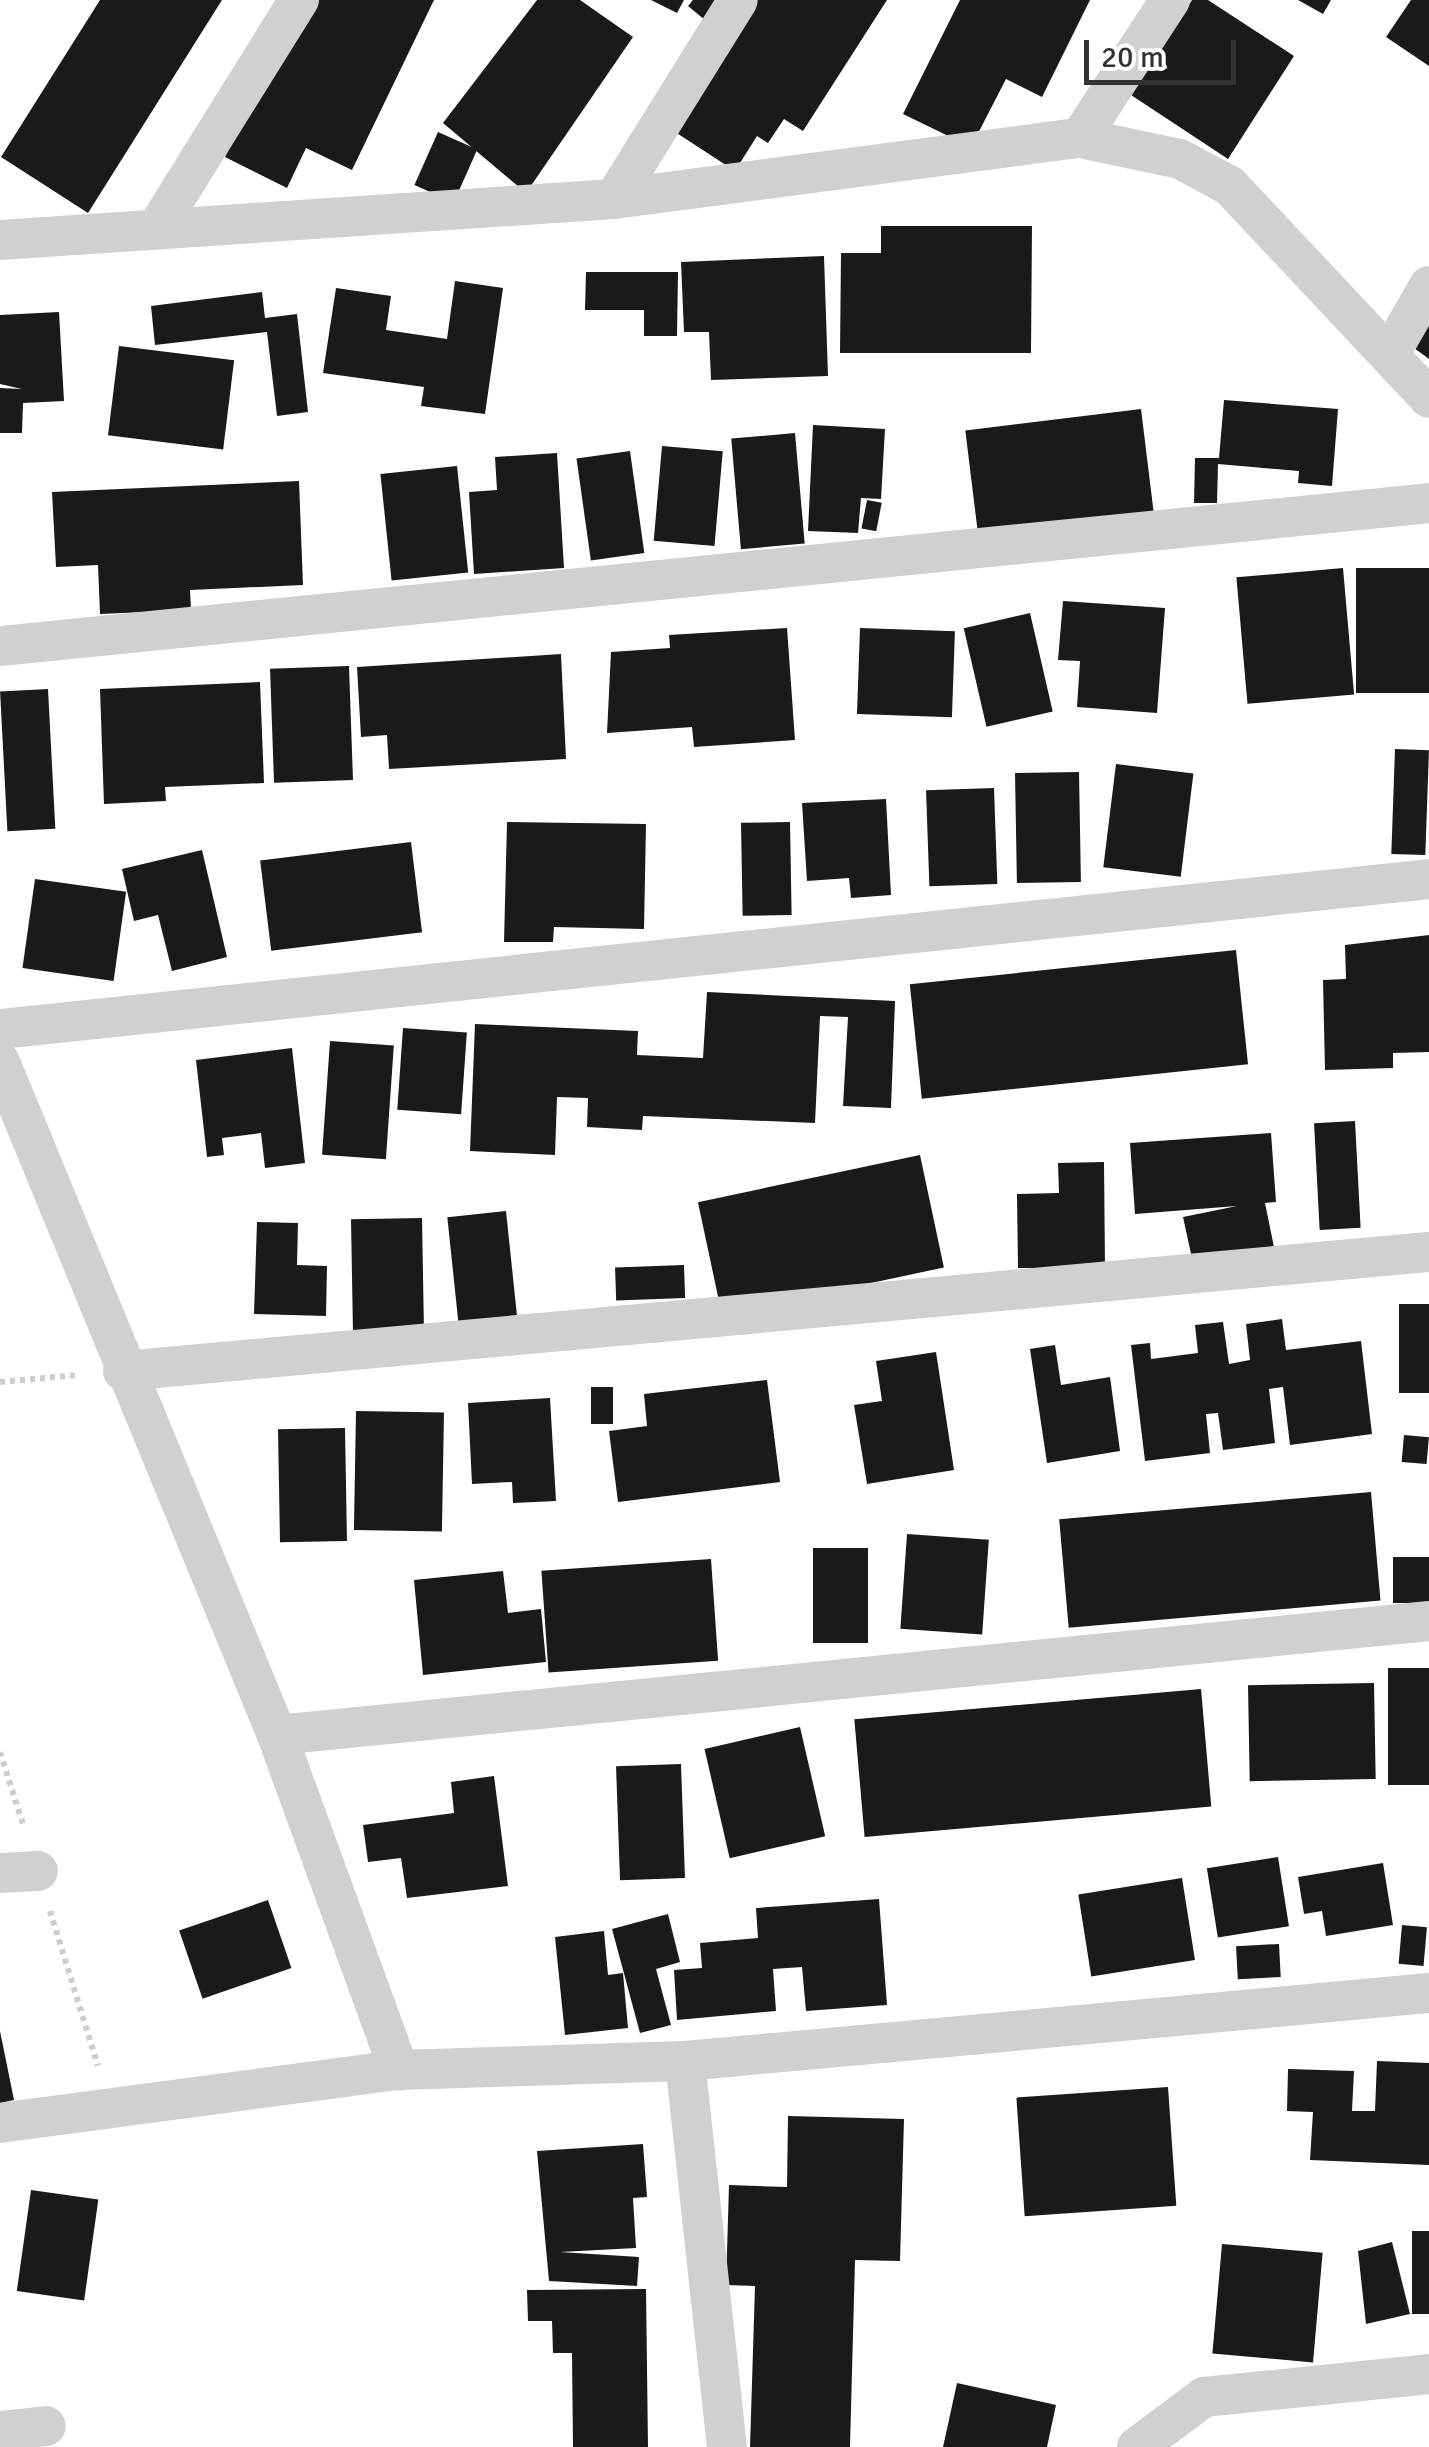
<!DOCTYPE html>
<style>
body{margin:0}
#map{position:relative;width:1429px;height:2447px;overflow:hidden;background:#fff;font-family:Signika,sans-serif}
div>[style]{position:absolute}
.building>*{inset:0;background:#1a1a1a;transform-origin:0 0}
.path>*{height:6px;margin-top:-3px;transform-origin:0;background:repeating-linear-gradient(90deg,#cdcdcd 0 5px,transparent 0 10px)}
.street>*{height:40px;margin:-20px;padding:0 20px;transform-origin:20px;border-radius:20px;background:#d0d0d0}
span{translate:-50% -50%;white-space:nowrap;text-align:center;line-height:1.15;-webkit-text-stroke:10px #fff;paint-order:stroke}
.scale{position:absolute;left:1084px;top:40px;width:152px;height:45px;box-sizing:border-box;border:5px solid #333;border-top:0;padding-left:12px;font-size:30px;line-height:35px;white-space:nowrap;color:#333;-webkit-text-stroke:8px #fff;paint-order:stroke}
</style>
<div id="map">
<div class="building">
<div style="clip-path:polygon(100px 0,222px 0,88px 213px,1px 157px)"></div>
<div style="clip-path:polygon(301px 0,434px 0,352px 170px,306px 148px,287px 188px,225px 157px)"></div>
<div style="clip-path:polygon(537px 0,580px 0,633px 37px,526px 193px,443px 123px)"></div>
<div style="clip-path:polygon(651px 0,684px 0,677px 13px)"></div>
<div style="clip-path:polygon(693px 0,742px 0,717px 30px,688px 6px)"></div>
<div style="clip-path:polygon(751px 0,887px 0,803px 131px,784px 119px,768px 143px,757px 136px,735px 171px,669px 128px)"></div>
<div style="clip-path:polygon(960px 0,1090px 0,1042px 97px,1006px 79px,971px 147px,903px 114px)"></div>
<div style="clip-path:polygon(1192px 0,1208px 0,1294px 56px,1228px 159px,1131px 95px)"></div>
<div style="clip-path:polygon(1298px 0,1331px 0,1323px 14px)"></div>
<div style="clip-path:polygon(1411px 0,1429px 0,1429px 66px,1386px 37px)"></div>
<div style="left:438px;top:132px;width:43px;height:58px;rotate:24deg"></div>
<div style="clip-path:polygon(881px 226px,1032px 226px,1031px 353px,840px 353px,841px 253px,881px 253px)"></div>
<div style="clip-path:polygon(824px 256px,828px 376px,711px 380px,709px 332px,684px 332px,681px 262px)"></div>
<div style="clip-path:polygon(586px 272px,678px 272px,677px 336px,644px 336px,644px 310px,585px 310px)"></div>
<div style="clip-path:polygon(455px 281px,503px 288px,485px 414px,421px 406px,424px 387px,323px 373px,336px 288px,391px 296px,386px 330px,447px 339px)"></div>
<div style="clip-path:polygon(262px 292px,265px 318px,297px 314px,308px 412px,277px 416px,267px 332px,155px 345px,151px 306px)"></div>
<div style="clip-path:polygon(59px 312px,64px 401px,23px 403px,22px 433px,0 433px,0 388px,22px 389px,0 384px,0 315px)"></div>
<div style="clip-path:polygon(1429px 318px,1429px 359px,1410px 345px)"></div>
<div style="left:119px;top:346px;width:116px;height:90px;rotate:7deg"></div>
<div style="clip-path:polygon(1224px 400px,1338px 409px,1332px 486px,1298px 483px,1299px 471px,1218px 464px,1217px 503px,1194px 503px,1195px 458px,1219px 458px)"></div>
<div style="left:1141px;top:409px;width:106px;height:177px;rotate:83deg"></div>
<div style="clip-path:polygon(813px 425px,885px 429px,881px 499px,861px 498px,858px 533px,808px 531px)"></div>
<div style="left:795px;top:433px;width:111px;height:64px;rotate:85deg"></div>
<div style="left:662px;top:446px;width:61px;height:95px;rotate:5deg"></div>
<div style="left:630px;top:451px;width:103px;height:54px;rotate:82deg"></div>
<div style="clip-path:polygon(557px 453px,564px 568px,474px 574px,469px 492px,497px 490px,495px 457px)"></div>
<div style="left:457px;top:466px;width:107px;height:77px;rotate:84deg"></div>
<div style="clip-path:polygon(299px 481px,303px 585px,190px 590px,191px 610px,100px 614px,98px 565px,56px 567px,52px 492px)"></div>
<div style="left:867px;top:500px;width:15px;height:29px;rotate:11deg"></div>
<div style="left:1343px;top:568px;width:127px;height:107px;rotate:85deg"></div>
<div style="left:1429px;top:568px;width:125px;height:73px;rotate:90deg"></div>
<div style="clip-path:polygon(1063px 601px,1165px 608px,1157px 713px,1077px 707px,1080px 661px,1058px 660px)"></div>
<div style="left:1030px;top:613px;width:101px;height:68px;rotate:77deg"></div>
<div style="clip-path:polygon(787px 628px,795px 740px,694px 747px,692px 727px,607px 733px,611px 652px,670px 648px,669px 635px)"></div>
<div style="left:860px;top:628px;width:95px;height:86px;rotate:2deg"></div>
<div style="clip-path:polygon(561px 654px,566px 759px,389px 769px,387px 735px,361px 737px,357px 667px)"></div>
<div style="left:349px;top:666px;width:114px;height:79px;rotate:88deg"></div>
<div style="clip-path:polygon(260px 682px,264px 783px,165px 787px,166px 801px,104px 804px,100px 689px)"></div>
<div style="left:48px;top:689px;width:140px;height:48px;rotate:87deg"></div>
<div style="left:1395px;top:749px;width:34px;height:105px;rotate:2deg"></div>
<div style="left:1116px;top:764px;width:78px;height:104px;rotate:7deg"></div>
<div style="left:1079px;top:772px;width:110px;height:64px;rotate:89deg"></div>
<div style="left:994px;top:788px;width:96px;height:68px;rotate:88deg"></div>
<div style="clip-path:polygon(886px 799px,891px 895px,851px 898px,849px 878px,807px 881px,802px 803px)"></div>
<div style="clip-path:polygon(507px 822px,646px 824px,644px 929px,554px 927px,553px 942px,504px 942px)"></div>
<div style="left:790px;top:822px;width:93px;height:49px;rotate:89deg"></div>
<div style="left:411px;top:842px;width:91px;height:152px;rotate:83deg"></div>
<div style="clip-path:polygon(202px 850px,227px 957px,172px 971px,158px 915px,134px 921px,122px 869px)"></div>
<div style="left:35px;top:879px;width:92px;height:90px;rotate:8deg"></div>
<div style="clip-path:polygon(1429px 935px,1429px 1052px,1393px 1053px,1393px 1068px,1325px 1070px,1323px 980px,1346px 979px,1345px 945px)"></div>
<div style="left:1236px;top:950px;width:115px;height:328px;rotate:84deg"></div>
<div style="clip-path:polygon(707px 992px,895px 1001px,891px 1108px,843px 1106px,848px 1017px,820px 1016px,815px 1123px,643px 1116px,642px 1130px,587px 1127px,588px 1098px,557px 1097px,555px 1155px,470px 1151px,475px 1024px,638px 1031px,637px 1055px,703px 1058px)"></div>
<div style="left:403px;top:1028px;width:64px;height:82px;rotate:4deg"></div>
<div style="left:330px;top:1041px;width:64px;height:114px;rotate:4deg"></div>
<div style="clip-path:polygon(292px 1048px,305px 1163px,265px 1168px,261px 1133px,222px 1138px,224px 1155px,207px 1157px,196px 1060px)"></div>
<div style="left:1355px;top:1121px;width:107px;height:41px;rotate:87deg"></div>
<div style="clip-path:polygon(1271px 1133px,1276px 1202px,1265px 1203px,1274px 1247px,1193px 1263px,1183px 1217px,1237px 1206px,1135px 1214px,1130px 1143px)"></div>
<div style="left:920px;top:1155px;width:115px;height:227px;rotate:78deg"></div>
<div style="clip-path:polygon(1104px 1162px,1105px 1268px,1018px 1268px,1017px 1194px,1059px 1193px,1058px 1163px)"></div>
<div style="left:506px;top:1211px;width:113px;height:59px;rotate:84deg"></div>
<div style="left:422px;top:1218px;width:117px;height:71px;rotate:89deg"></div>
<div style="clip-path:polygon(257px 1222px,298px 1223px,297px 1265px,327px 1266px,326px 1316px,254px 1314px)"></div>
<div style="left:684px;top:1265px;width:33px;height:69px;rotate:88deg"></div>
<div style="left:1429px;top:1304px;width:89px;height:30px;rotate:90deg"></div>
<div style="clip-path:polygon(1282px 1319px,1286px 1350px,1361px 1341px,1372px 1434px,1290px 1445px,1283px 1387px,1269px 1389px,1275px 1443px,1223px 1450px,1218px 1413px,1206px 1414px,1210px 1453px,1145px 1461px,1131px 1345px,1150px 1343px,1151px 1359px,1198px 1353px,1195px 1325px,1223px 1322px,1229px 1364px,1250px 1360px,1246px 1324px)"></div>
<div style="clip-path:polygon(1055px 1345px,1061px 1385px,1110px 1377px,1120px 1451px,1047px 1463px,1030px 1349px)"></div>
<div style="clip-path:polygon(936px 1352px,954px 1470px,867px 1484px,854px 1405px,882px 1401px,876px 1361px)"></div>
<div style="clip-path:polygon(767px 1380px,780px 1482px,618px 1502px,609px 1431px,647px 1426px,644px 1394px)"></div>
<div style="left:591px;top:1387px;width:22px;height:37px"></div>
<div style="clip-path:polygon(550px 1398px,556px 1501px,513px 1503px,512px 1482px,472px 1484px,468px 1403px)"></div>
<div style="left:356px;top:1411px;width:88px;height:119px;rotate:1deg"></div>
<div style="left:345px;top:1428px;width:113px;height:67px;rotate:89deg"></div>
<div style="left:1404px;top:1435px;width:25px;height:27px;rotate:5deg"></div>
<div style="left:1371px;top:1492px;width:109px;height:313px;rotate:85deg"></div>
<div style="left:907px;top:1534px;width:82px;height:95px;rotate:4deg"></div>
<div style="left:813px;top:1548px;width:55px;height:95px"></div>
<div style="left:1429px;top:1557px;width:46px;height:36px;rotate:90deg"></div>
<div style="left:711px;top:1559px;width:102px;height:170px;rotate:86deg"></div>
<div style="clip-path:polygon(503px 1571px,508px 1613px,541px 1609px,546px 1662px,423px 1675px,414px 1580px)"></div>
<div style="left:1429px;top:1668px;width:117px;height:41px;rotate:90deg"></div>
<div style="left:1374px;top:1683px;width:96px;height:126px;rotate:89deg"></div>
<div style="left:1201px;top:1689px;width:118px;height:348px;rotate:85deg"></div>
<div style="left:800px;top:1727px;width:112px;height:98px;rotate:77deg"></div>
<div style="left:681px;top:1764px;width:114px;height:65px;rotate:88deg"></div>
<div style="clip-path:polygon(494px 1776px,508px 1886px,407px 1898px,401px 1858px,368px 1862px,363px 1825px,454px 1813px,451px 1782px)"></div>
<div style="left:1278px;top:1857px;width:70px;height:72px;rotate:81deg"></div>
<div style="clip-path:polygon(1383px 1863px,1393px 1925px,1326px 1936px,1322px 1911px,1304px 1914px,1298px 1877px)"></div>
<div style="left:1182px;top:1878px;width:83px;height:105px;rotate:81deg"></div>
<div style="clip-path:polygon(879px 1899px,887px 2005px,806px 2011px,802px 1967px,773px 1969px,776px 2011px,677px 2020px,674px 1970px,702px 1968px,700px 1943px,758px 1938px,756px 1908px)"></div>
<div style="left:268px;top:1900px;width:72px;height:94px;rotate:71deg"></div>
<div style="clip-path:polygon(668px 1914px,680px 1962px,656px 1969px,671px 2025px,640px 2033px,612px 1929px)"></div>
<div style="left:1402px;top:1925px;width:25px;height:39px;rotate:5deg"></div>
<div style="clip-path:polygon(604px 1931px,608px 1975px,623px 1973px,628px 2028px,565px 2035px,555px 1937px)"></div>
<div style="left:1279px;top:1944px;width:33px;height:43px;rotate:87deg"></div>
<div style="clip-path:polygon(0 2031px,14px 2100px,0 2103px)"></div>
<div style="clip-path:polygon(1377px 2061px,1429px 2063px,1429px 2165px,1310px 2160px,1313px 2112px,1287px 2111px,1288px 2069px,1354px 2071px,1352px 2111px,1375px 2111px)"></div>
<div style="left:1168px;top:2087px;width:119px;height:152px;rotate:86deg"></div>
<div style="clip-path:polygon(788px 2116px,904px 2119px,900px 2261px,855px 2260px,850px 2447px,750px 2447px,755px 2286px,726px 2285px,729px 2185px,787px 2187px)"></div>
<div style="clip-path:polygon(643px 2144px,647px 2197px,633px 2198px,636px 2248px,560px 2252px,639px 2257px,637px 2286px,549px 2281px,537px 2151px)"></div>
<div style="left:31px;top:2190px;width:68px;height:102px;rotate:8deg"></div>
<div style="left:1429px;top:2231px;width:83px;height:17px;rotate:90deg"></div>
<div style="clip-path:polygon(1392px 2242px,1410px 2314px,1366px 2324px,1358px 2251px)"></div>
<div style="left:1222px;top:2244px;width:101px;height:110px;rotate:5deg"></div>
<div style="clip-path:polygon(646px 2289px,648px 2447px,573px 2447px,572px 2353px,553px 2353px,552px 2321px,528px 2321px,527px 2290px)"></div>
<div style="clip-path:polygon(957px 2383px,1056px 2405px,1047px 2447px,943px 2447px)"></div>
</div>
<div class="path">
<div style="left:0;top:1382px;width:78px;rotate:-5.1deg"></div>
<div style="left:0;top:1752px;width:79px;rotate:72.3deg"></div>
<div style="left:50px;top:1911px;width:162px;rotate:72.8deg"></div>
</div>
<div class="street">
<div style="left:1080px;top:138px;width:165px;rotate:-56.9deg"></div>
<div style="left:614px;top:199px;width:234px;rotate:-58.1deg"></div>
<div style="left:160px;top:223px;width:263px;rotate:-58.1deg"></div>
<div style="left:0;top:240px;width:615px;rotate:-3.82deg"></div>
<div style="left:614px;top:199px;width:470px;rotate:-7.5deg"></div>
<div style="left:1080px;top:138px;width:102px;rotate:11.9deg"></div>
<div style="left:1180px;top:159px;width:57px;rotate:28.4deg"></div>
<div style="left:1230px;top:186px;width:291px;rotate:46.8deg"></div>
<div style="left:1392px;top:350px;width:74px;rotate:-60deg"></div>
<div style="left:0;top:646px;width:1436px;rotate:-5.71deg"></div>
<div style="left:0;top:1029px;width:1437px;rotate:-5.99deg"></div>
<div style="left:0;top:1062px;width:728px;rotate:67.63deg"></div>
<div style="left:277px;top:1735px;width:357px;rotate:70deg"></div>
<div style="left:123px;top:1371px;width:1311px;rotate:-5.21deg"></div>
<div style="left:277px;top:1735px;width:1158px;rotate:-5.65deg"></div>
<div style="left:0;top:1873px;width:38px;rotate:-3deg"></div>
<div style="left:685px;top:2061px;width:388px;rotate:83.8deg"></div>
<div style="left:0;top:2123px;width:403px;rotate:-7.6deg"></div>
<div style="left:399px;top:2070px;width:286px;rotate:-1.8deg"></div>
<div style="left:685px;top:2061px;width:747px;rotate:-5.22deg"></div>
<div style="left:0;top:2431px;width:46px;rotate:-6.2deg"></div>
<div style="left:1137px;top:2447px;width:84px;rotate:-36.7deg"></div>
<div style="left:1204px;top:2397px;width:226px;rotate:-5.8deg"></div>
</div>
<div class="scale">20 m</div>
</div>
